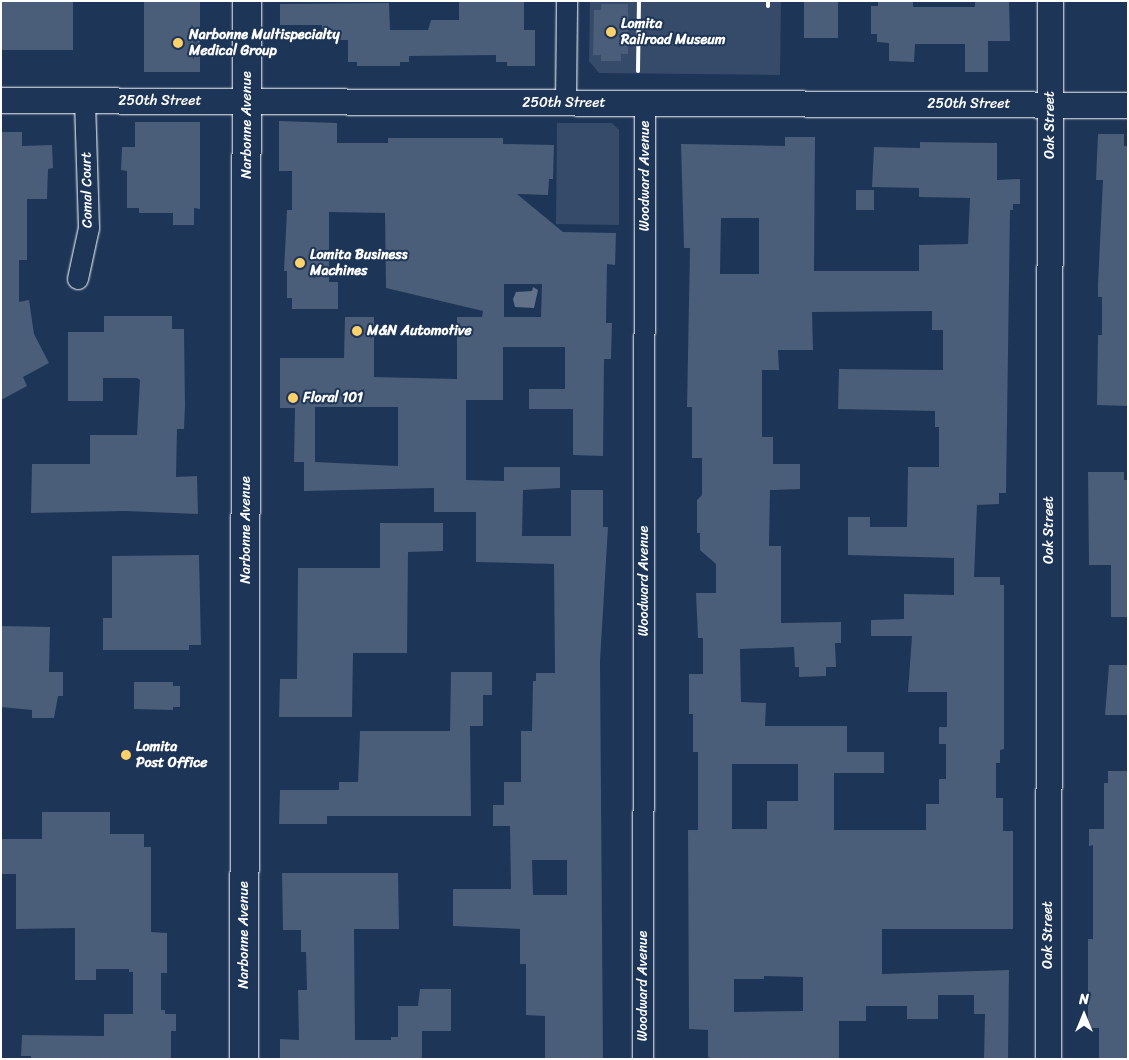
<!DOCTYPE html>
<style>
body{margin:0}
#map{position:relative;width:1129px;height:1060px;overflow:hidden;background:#1d3557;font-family:Sriracha,sans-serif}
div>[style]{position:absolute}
.green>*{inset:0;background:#364b69}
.water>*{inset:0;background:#617289}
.building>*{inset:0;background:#4a5d79;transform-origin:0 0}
.roads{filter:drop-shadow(0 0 1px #fff) drop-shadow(0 0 1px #fff)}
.minor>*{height:20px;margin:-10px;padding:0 10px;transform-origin:10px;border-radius:10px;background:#1d3557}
.tertiary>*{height:25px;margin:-12.5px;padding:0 12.5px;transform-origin:12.5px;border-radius:12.5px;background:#1d3557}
.secondary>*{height:28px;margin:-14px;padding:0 14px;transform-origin:14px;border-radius:14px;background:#1d3557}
.rail>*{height:4px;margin:-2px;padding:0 2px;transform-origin:2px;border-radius:2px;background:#fff}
.dots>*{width:14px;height:14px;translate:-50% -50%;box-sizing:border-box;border:2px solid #1d3557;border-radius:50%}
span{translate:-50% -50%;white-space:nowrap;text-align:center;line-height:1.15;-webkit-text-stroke:4px #1d3557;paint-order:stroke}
.poi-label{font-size:14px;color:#fff;font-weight:700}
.left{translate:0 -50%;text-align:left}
.street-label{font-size:14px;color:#fff}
.frame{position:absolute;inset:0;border:2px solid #fff;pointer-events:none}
.north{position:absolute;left:1059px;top:990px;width:50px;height:50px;-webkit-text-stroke:4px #1d3557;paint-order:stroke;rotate:0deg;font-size:14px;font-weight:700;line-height:20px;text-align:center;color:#fff}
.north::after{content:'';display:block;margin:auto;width:18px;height:22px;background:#fff;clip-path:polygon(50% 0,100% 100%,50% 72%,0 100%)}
</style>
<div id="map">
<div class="green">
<div style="clip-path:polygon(590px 1px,781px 1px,780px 75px,599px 73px,589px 61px)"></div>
<div style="clip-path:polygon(557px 123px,612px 123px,619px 130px,619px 225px,556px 224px)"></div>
</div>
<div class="water">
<div style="clip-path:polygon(533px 287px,538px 290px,534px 308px,515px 307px,513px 299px,516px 292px,532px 291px)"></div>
</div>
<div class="building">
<div style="left:1px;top:1px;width:72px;height:49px"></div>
<div style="left:144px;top:1px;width:56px;height:71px"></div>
<div style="clip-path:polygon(459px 1px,524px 1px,524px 30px,535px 30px,535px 66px,507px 66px,507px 62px,496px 62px,496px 55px,409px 56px,409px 62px,400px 62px,400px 66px,357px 66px,357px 62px,348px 62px,348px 40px,335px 40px,335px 30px,322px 29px,322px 25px,280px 25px,280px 4px,389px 3px,390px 30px,428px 30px,431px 20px,459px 20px)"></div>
<div style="left:804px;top:1px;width:34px;height:37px"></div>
<div style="clip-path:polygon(878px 1px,913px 1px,913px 7px,975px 7px,975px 1px,1009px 1px,1010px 41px,988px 41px,988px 72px,965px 72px,965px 44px,915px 44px,914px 62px,889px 61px,889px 43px,877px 42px,877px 34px,871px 34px,871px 6px,878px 6px)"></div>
<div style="clip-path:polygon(601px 4px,628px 4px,628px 54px,621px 54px,621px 61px,601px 61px,601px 55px,593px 55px,594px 10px,601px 10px)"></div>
<div style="clip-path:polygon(evenodd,279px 121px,337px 123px,337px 143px,388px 143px,388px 138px,503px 138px,503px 144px,554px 145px,553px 179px,549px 179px,548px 195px,517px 194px,563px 232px,616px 233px,615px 265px,607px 264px,606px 323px,612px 323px,611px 359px,604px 359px,603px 456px,573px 455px,573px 409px,529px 409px,529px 389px,565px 389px,565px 347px,503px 347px,503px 400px,466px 400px,466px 480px,504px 481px,504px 467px,560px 467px,560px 488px,523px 490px,522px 536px,571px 536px,571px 490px,603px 490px,603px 527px,608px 527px,600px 661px,603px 1059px,545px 1059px,545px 1016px,526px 1015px,526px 964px,520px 964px,520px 929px,453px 926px,453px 889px,511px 889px,510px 826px,493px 826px,493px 805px,504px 805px,504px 782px,521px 782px,521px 731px,532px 731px,533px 681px,536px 681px,536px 673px,555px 673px,554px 564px,476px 562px,476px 512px,434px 512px,434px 488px,304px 491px,304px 462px,294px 462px,295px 408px,280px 408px,280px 358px,344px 358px,345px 317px,374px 317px,374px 377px,457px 379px,457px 317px,482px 317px,483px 311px,386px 288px,385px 213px,329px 212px,329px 282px,338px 282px,338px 309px,292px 309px,292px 298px,287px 298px,287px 271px,284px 271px,287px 210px,292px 210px,292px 171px,279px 171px,279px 121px,504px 284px,542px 284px,541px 317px,504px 317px,504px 284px,279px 121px,315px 407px,398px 407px,398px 466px,315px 462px,315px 407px,279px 121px,532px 860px,567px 860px,567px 895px,533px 895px,532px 860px)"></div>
<div style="clip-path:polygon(135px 122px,200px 122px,200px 209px,194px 208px,194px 225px,173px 225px,173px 213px,139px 213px,139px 208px,127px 208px,127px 171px,121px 170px,122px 147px,135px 147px)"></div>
<div style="clip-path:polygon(1px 132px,22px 132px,22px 146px,52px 145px,53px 168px,48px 169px,47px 199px,27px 199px,27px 260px,19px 260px,19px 302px,29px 300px,34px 334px,49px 363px,23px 377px,27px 386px,1px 400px)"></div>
<div style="clip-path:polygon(1098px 134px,1124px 134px,1124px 146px,1128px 146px,1128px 406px,1097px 405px,1098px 335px,1102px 335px,1102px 297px,1098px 297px,1098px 284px,1103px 180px,1096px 180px)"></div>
<div style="clip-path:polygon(evenodd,785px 137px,815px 137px,814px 271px,919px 271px,919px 245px,968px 244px,970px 198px,919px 197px,919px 188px,872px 187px,874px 147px,920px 148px,920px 142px,997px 143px,997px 180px,1020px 179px,1020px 204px,1013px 204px,1013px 210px,1010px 210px,1006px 493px,999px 493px,999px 504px,977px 505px,974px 577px,1000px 577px,1000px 585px,1004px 585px,1004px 749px,1000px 750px,1000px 763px,996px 763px,996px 798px,1003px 798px,1003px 831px,1013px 831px,1013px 929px,882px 929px,882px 974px,1009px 970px,1008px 1059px,984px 1059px,985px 1014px,974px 1014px,974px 995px,938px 995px,938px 1019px,907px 1019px,907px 1006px,866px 1006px,866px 1021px,839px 1021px,839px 1059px,712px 1059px,708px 1057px,708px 1030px,689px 1029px,688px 830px,698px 830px,698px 752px,693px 752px,693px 714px,689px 714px,689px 674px,703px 674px,703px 638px,698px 638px,696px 593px,716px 593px,716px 564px,700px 550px,700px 533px,697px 533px,697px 500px,702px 495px,702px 458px,692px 458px,692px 407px,687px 407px,690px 248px,684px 248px,681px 144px,785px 146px,785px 137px,721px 218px,759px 218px,759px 274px,720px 274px,721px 218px,785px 137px,932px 311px,932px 330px,943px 330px,943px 370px,839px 369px,838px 409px,935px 411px,935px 427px,939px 427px,939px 467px,908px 467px,907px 527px,870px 527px,870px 517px,848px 517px,848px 555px,954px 558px,954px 595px,904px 594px,904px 619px,871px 620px,871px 636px,912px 636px,908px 692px,947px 692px,947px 727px,939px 727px,939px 744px,946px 744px,946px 779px,939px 779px,939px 804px,926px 804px,926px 830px,834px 830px,834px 773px,884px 773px,884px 752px,847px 752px,847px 726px,765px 726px,766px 703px,741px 702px,740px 649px,794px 647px,795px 667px,799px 667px,799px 677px,826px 676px,826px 667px,836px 667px,835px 643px,841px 643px,841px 622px,781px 623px,781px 546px,769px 546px,770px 490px,800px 489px,800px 464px,773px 464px,773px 437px,762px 437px,762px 370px,779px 370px,778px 350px,813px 350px,812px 312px,932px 311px,785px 137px,732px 764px,798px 764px,798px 801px,767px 801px,767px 829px,732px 829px,732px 764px,785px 137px,764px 976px,803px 977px,803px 1011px,734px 1012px,734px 979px,764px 979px,764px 976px)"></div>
<div style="left:856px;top:190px;width:18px;height:20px"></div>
<div style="clip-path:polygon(104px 316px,172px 316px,172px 329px,184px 329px,185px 406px,184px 429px,177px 429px,176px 477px,197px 476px,198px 514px,125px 511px,31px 513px,32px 464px,90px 464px,90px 435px,137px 435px,140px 380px,137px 378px,103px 378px,103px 401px,68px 401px,68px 332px,104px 332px)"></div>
<div style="clip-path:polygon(1088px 472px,1124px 472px,1124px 480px,1128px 480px,1128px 617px,1111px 617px,1111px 565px,1089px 565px)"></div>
<div style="clip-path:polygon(380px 523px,443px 523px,443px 551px,408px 552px,407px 653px,353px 653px,352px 717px,279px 717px,280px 679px,297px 679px,298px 568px,380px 568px)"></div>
<div style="clip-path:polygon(199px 555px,201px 645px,189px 645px,189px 650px,103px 650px,103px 618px,112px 618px,112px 556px)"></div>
<div style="clip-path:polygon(1px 626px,50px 627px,49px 672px,63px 672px,63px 696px,58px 696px,54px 718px,32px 718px,32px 710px,1px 707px)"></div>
<div style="clip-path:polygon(1109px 665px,1128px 665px,1128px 715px,1105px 715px)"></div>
<div style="clip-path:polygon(451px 672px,492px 672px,492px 695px,483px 695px,483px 726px,470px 726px,471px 816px,327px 816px,327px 824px,279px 824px,280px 790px,339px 790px,339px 782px,358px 782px,360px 731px,450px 731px)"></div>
<div style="clip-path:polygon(134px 682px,173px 682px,173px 686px,180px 686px,180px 707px,173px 707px,173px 710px,134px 709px)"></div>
<div style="clip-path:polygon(1108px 771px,1128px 771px,1128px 1059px,1099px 1059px,1099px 1028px,1088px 1028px,1088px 939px,1093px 939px,1093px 845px,1089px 846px,1089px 829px,1104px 829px,1104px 783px,1108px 783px)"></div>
<div style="clip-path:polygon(42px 812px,110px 812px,110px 834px,144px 834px,144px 847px,151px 847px,151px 932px,167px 933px,167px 973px,161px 973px,161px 1010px,165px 1010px,165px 1014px,176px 1014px,176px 1031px,171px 1031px,171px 1059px,31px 1059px,31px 1056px,21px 1056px,22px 1035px,104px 1036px,104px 1014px,133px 1014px,133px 972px,129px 972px,129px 969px,96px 969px,96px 980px,75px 980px,75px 928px,16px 929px,16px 874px,1px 874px,1px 839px,42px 839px)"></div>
<div style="clip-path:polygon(282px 873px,398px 873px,399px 929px,354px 929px,355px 1040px,391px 1040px,391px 1037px,398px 1037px,398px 1006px,418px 1006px,420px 989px,451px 989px,451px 1031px,422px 1031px,422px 1059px,280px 1059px,280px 1039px,299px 1040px,298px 990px,307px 990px,306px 952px,301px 952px,301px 930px,283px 930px)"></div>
</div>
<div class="roads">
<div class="minor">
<div style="left:566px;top:103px;width:102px;rotate:-89.4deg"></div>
<div style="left:78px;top:279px;width:52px;rotate:-77.8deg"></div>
<div style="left:89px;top:228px;width:127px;rotate:-91.8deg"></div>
<div style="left:643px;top:1059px;width:956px;rotate:-89.88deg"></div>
</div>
<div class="tertiary">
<div style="left:1px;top:100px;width:1127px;rotate:0.25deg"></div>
<div style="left:1048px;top:1059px;width:1058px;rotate:-89.89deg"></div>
</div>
<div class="secondary">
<div style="left:244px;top:1059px;width:1058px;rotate:-89.84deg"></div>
</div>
</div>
<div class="rail">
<div style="left:768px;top:6px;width:5px;rotate:-90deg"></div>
<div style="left:638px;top:71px;width:70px;rotate:-89.2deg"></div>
</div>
<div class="dots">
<div style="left:611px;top:32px;background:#ffd166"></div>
<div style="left:178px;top:43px;background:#ffd166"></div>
<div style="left:300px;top:263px;background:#ffd166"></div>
<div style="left:357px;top:331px;background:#ffd166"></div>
<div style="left:293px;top:398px;background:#ffd166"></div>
<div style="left:126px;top:755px;background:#ffd166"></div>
</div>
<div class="poi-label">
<span class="left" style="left:621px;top:32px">Lomita<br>Railroad Museum</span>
<span class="left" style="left:189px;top:43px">Narbonne Multispecialty<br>Medical Group</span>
<span class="left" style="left:310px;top:263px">Lomita Business<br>Machines</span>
<span class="left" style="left:367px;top:331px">M&amp;N Automotive</span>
<span class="left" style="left:303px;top:398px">Floral 101</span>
<span class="left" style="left:136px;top:755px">Lomita<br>Post Office</span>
</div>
<div class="street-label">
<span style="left:160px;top:101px">250th Street</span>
<span style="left:564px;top:103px">250th Street</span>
<span style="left:969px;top:104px">250th Street</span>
<span style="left:247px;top:125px;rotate:-90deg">Narbonne Avenue</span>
<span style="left:1050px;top:125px;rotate:-90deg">Oak Street</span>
<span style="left:645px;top:176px;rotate:-90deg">Woodward Avenue</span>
<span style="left:87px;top:190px;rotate:-91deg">Comal Court</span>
<span style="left:246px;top:530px;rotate:-90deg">Narbonne Avenue</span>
<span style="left:1049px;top:530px;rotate:-90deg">Oak Street</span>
<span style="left:644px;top:581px;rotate:-90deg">Woodward Avenue</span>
<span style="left:244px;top:935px;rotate:-90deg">Narbonne Avenue</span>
<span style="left:1048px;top:935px;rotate:-90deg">Oak Street</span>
<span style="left:643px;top:986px;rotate:-90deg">Woodward Avenue</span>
</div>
<div class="frame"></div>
<div class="north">N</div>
</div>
